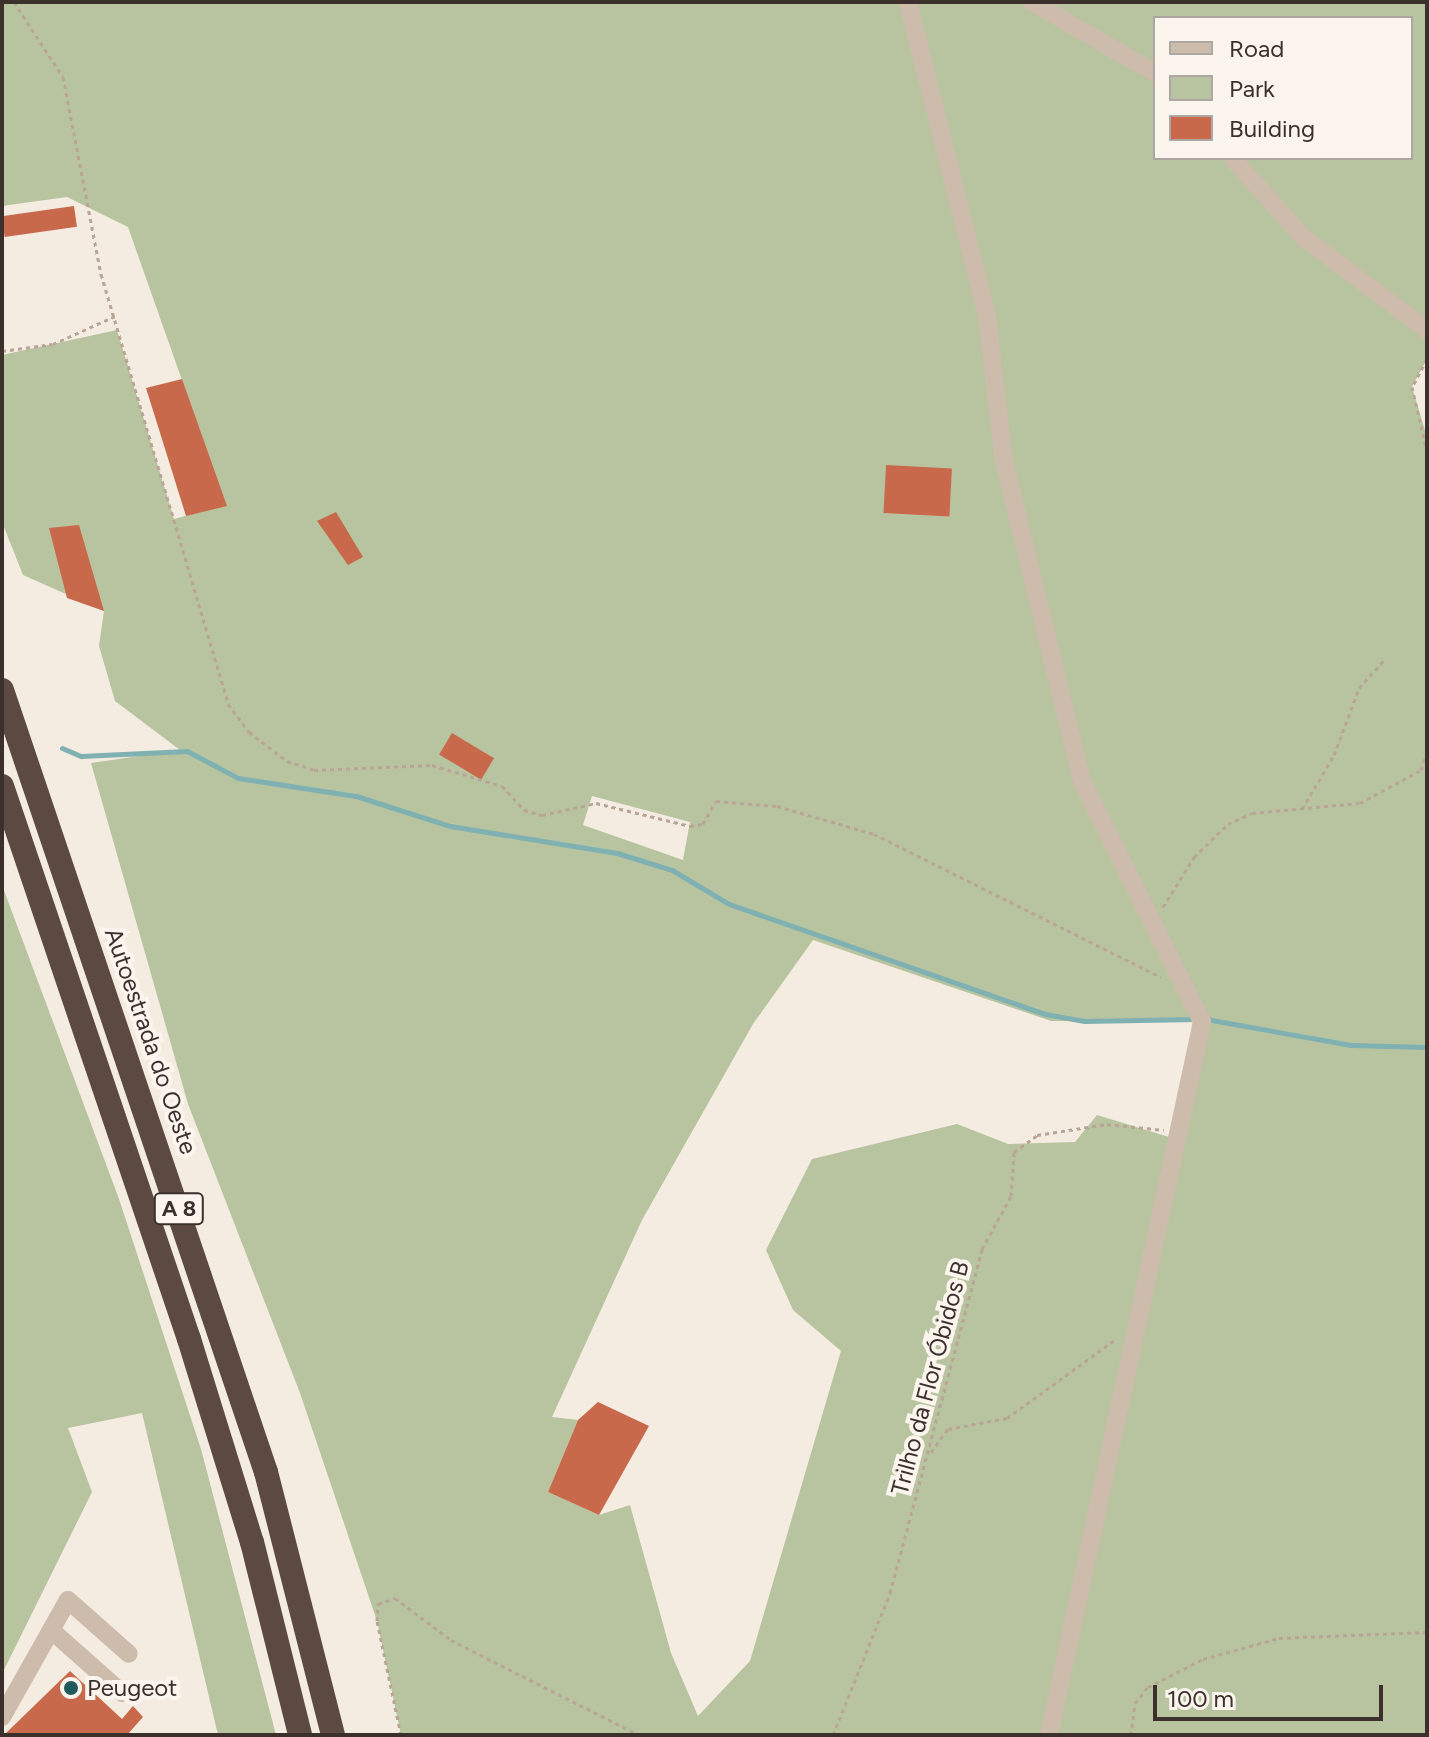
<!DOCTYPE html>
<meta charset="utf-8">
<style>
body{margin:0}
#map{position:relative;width:1429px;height:1737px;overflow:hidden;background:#f4ebe1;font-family:Figtree,sans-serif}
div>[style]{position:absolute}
.green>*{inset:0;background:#b8c4a0}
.stream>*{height:5px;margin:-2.5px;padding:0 2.5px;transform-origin:2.5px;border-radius:2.5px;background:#7fb0b2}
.building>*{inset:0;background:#c8694b;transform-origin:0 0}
.path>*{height:3px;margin-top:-1.5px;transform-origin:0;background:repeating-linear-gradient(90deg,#b9a596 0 4px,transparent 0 8px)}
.minor>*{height:18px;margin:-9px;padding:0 9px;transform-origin:9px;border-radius:9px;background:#cdbbac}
.highway>*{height:24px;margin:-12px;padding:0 12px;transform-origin:12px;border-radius:12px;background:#5c4a42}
.dots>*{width:22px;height:22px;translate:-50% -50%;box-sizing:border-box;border:4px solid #fbf5ee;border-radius:50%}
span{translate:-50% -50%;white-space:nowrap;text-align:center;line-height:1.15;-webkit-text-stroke:8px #fbf5ee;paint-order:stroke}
.shield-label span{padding:2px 6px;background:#fbf5ee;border:2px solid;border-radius:6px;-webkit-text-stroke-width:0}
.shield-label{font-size:22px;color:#3b302b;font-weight:700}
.street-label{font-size:24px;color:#3b302b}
.poi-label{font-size:24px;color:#3b302b}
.left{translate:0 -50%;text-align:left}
.frame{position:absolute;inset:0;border:4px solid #3b302b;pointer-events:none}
.legend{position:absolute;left:1153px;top:16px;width:260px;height:144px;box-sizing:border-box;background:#fbf5ee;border:2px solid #aea6a0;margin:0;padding:10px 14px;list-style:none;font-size:24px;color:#3b302b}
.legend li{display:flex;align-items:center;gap:16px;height:40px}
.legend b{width:40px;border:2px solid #aea6a0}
.scale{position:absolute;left:1153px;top:1685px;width:230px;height:36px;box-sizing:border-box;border:4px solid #3b302b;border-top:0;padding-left:10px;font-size:24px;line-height:28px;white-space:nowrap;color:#3b302b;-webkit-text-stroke:6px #fbf5ee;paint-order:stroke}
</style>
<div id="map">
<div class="green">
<div style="clip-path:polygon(evenodd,2px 2px,1427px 2px,1427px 359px,1412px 387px,1427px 437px,1427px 1735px,401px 1735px,377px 1621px,300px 1393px,188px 1104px,91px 763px,180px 750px,115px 701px,99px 646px,104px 611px,23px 575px,2px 522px,2px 355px,117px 330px,174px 519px,226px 505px,128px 227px,67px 197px,2px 206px,2px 2px,1155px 18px,1411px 18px,1411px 158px,1155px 158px,1155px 18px,2px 2px,592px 796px,690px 822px,683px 860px,583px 825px,592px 796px,2px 2px,813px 940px,1051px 1021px,1202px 1022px,1182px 1141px,1097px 1115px,1075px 1142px,1008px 1144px,957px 1124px,812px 1159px,766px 1250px,793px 1310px,841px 1351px,750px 1661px,698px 1716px,671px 1653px,630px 1505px,599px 1515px,548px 1492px,578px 1420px,552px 1417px,642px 1220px,753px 1024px,813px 940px)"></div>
<div style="clip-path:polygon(2px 885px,119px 1199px,201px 1449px,276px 1735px,218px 1735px,142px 1413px,68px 1428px,92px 1492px,2px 1674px)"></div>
</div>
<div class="stream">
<div style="left:62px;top:748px;width:21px;rotate:23deg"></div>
<div style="left:81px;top:756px;width:106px;rotate:-2.7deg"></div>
<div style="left:187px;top:751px;width:58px;rotate:27.9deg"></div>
<div style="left:238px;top:778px;width:119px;rotate:8.7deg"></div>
<div style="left:356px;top:796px;width:99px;rotate:17.7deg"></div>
<div style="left:450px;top:826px;width:169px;rotate:9.2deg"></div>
<div style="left:617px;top:853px;width:58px;rotate:17.2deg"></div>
<div style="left:672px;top:870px;width:66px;rotate:30.8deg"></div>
<div style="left:729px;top:904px;width:335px;rotate:19.2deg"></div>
<div style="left:1045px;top:1014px;width:40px;rotate:10deg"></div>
<div style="left:1084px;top:1021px;width:112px;rotate:-1deg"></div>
<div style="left:1206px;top:1019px;width:147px;rotate:10.2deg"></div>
<div style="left:1351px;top:1045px;width:76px;rotate:1.5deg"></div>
</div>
<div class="building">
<div style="left:74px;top:206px;width:21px;height:73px;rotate:82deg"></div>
<div style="clip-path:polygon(182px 379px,227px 506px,186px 516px,146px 388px)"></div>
<div style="left:886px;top:465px;width:66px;height:48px;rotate:3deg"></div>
<div style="clip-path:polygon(336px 512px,363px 557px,348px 565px,317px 521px)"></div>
<div style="clip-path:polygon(79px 525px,104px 611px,67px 598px,49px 528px)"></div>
<div style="left:452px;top:733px;width:49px;height:25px;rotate:31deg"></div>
<div style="clip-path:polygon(598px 1402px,649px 1426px,599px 1515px,548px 1492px,578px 1420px)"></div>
<div style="clip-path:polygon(70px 1671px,122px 1719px,133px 1706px,143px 1717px,127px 1735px,4px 1735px)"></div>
</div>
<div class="path">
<div style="left:14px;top:2px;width:90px;rotate:56.8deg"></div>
<div style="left:63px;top:77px;width:201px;rotate:79.1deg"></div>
<div style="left:101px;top:274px;width:448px;rotate:73.5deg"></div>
<div style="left:228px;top:704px;width:35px;rotate:53deg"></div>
<div style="left:249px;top:732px;width:48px;rotate:37.3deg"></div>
<div style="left:287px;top:761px;width:28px;rotate:18deg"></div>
<div style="left:314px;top:770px;width:118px;rotate:-2.4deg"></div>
<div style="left:432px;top:765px;width:73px;rotate:16.7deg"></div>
<div style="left:502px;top:786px;width:33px;rotate:47deg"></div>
<div style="left:524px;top:810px;width:19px;rotate:16deg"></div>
<div style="left:542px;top:815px;width:55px;rotate:-12.5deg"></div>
<div style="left:596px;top:803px;width:97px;rotate:13.7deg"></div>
<div style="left:690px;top:826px;width:13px;rotate:-9deg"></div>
<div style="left:703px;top:824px;width:26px;rotate:-61deg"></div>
<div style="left:716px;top:801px;width:61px;rotate:4.7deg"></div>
<div style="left:777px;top:806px;width:101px;rotate:16.1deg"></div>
<div style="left:874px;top:834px;width:321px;rotate:26.5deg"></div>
<div style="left:2px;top:351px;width:51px;rotate:-7.8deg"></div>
<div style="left:53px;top:344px;width:68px;rotate:-24.3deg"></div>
<div style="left:1427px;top:359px;width:32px;rotate:118deg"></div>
<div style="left:1412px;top:387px;width:67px;rotate:77deg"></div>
<div style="left:1302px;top:809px;width:63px;rotate:-59.3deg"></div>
<div style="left:1334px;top:755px;width:72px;rotate:-69.5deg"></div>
<div style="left:1359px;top:688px;width:38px;rotate:-48deg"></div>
<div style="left:1163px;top:907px;width:59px;rotate:-58.2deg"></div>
<div style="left:1194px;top:857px;width:47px;rotate:-44.1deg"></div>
<div style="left:1228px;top:824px;width:26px;rotate:-25deg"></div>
<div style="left:1252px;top:813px;width:108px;rotate:-5.3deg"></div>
<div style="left:1360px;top:803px;width:69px;rotate:-28.4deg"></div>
<div style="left:1421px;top:770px;width:18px;rotate:-71deg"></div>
<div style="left:931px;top:1452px;width:29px;rotate:-54deg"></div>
<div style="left:948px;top:1429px;width:60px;rotate:-10.6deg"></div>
<div style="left:1007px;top:1418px;width:135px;rotate:-35.9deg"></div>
<div style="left:401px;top:1735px;width:116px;rotate:-101.9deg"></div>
<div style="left:377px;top:1621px;width:17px;rotate:-87deg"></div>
<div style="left:378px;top:1604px;width:18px;rotate:-19deg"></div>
<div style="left:395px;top:1598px;width:70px;rotate:36.9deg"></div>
<div style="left:451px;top:1640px;width:211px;rotate:26.8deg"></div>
<div style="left:833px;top:1735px;width:153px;rotate:-68.1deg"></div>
<div style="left:890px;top:1593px;width:356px;rotate:-75deg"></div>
<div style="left:982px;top:1249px;width:60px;rotate:-61.3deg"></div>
<div style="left:1011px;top:1196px;width:44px;rotate:-86.1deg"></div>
<div style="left:1014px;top:1152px;width:29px;rotate:-36deg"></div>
<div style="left:1037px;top:1135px;width:71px;rotate:-8.9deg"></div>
<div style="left:1107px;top:1124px;width:57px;rotate:6deg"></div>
<div style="left:1131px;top:1735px;width:32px;rotate:-83deg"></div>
<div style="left:1135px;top:1703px;width:21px;rotate:-51deg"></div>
<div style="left:1148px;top:1687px;width:62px;rotate:-27deg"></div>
<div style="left:1203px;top:1659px;width:79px;rotate:-15.4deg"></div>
<div style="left:1279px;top:1638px;width:148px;rotate:-2.3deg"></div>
</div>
<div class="minor">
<div style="left:908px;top:2px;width:325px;rotate:75.9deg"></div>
<div style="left:987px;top:317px;width:145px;rotate:83.3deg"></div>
<div style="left:1004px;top:461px;width:329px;rotate:76.3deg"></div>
<div style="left:1082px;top:781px;width:269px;rotate:63.5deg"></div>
<div style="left:1202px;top:1022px;width:729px;rotate:102.11deg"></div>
<div style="left:1032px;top:2px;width:142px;rotate:30deg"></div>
<div style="left:1232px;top:158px;width:106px;rotate:48.1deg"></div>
<div style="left:1303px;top:237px;width:155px;rotate:36.9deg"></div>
<div style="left:51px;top:1630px;width:95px;rotate:41.6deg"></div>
<div style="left:2px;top:1717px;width:134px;rotate:-60.6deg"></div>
<div style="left:68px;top:1600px;width:81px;rotate:41.5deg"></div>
</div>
<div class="highway">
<div style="left:2px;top:690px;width:825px;rotate:71.35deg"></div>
<div style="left:266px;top:1472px;width:271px;rotate:75.7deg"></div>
<div style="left:2px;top:786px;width:584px;rotate:71.32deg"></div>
<div style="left:189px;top:1339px;width:213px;rotate:72.8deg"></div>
<div style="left:252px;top:1542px;width:199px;rotate:76deg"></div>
</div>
<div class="dots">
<div style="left:71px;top:1688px;background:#1f5a5e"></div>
</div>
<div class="shield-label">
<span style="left:179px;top:1209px">A 8</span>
</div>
<div class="street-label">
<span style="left:151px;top:1041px;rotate:71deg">Autoestrada do Oeste</span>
<span style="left:930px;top:1378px;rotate:-75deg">Trilho da Flor Óbidos B</span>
</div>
<div class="poi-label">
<span class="left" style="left:87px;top:1688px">Peugeot</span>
</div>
<div class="frame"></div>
<ul class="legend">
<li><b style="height:10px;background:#cdbbac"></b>Road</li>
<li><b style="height:22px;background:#b8c4a0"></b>Park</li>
<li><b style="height:22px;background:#c8694b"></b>Building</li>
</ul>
<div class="scale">100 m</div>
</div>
